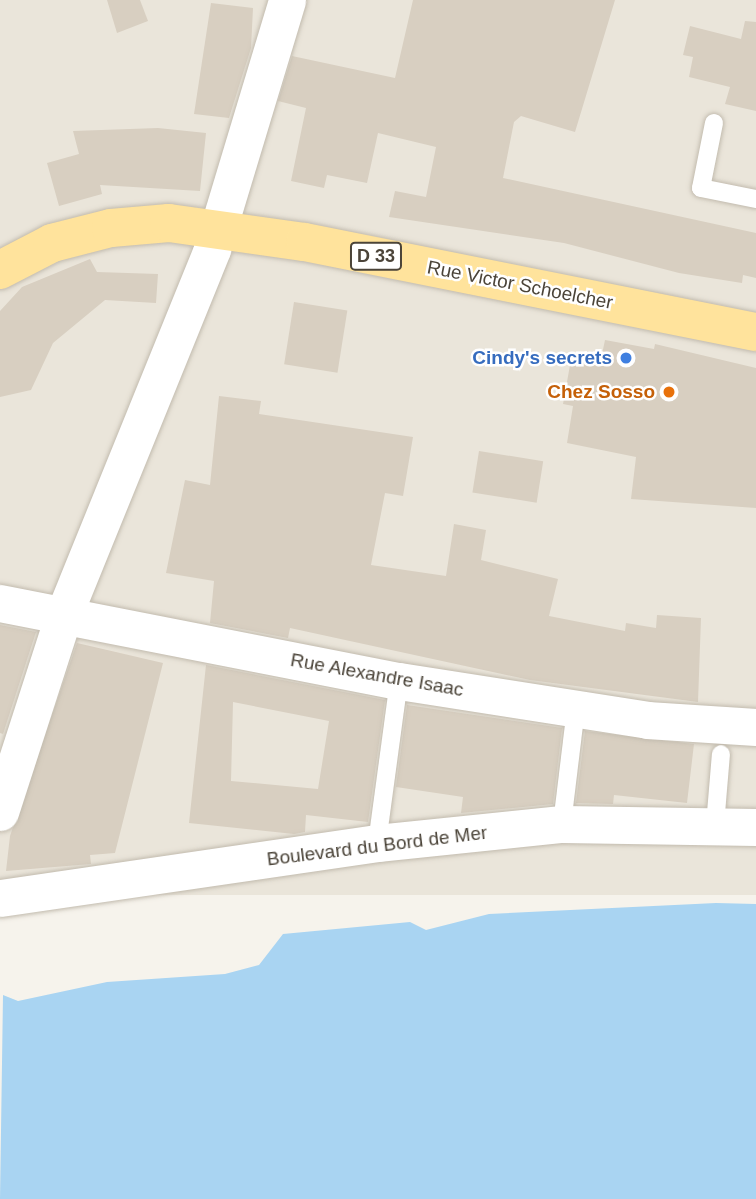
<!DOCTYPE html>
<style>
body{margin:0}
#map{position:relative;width:756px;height:1199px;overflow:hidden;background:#f6f3ec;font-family:Arial,sans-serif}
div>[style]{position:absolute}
.residential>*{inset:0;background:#eae5da;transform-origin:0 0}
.water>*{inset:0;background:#a9d4f2}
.building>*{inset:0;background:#d8cfc1;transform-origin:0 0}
.roads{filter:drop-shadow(0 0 2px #c2bbae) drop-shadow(0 0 2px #c2bbae)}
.service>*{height:18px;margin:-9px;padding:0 9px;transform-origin:9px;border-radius:9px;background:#fff}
.minor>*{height:37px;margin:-18.5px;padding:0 18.5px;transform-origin:18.5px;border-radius:18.5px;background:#fff}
.primary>*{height:38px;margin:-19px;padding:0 19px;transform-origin:19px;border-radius:19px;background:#ffe39c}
.dots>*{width:19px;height:19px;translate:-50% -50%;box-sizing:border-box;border:4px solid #fff;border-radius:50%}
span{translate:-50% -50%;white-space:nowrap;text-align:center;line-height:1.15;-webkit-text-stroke:5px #fff;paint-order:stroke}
.shield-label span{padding:2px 5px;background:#fff;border:2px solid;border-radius:5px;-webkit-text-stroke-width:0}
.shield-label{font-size:18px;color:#4b4439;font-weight:700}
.street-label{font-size:19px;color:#4b4439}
.shop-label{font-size:19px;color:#366cbe;font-weight:700}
.right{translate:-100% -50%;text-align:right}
.food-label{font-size:19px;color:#c56008;font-weight:700}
</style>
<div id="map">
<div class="residential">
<div style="left:0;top:0;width:756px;height:895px"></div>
</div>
<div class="water">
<div style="clip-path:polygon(716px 903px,756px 904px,756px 1199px,0 1199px,3px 995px,18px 1001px,107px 982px,225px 974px,259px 965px,283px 934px,410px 922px,426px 930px,489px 914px)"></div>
</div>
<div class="building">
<div style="clip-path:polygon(107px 0,140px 0,148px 21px,117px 33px)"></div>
<div style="clip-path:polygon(413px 0,615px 0,575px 132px,521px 116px,514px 122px,503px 178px,756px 233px,756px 278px,743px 275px,742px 283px,679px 273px,564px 243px,389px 217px,395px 191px,426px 197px,436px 147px,378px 133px,367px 183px,327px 175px,324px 188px,291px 181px,306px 108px,278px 101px,292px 56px,395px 78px)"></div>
<div style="clip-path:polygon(211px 3px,253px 8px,251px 48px,229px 118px,194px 114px)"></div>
<div style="clip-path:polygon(745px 21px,756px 22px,756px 111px,725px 104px,730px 87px,689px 77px,693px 57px,683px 55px,690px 26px,741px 39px)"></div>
<div style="clip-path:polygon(158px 128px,206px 133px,200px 191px,100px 185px,102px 194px,59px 206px,47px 163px,79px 154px,73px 131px)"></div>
<div style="clip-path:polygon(90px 259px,97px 272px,158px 274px,156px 303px,105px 300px,53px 343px,31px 390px,0 397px,0 311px,22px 287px)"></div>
<div style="left:294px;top:302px;width:54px;height:63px;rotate:9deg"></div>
<div style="clip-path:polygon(605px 340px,654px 349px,655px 344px,756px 368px,756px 508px,631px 499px,636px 457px,567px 443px,573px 406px,563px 404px,572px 354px,601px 359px)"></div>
<div style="clip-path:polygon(219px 396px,261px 401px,259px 414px,413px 437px,403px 496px,385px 493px,371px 565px,446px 576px,454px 524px,486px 530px,481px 560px,558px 579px,549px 616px,625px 631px,626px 623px,656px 628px,657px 615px,701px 618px,698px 702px,530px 680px,290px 628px,288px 638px,210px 623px,214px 581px,166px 573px,185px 480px,210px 485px)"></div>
<div style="left:479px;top:451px;width:65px;height:42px;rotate:9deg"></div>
<div style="clip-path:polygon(0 625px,36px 632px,3px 734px,0 733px)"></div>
<div style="clip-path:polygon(77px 643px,163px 663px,115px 853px,90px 855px,91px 864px,6px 871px,10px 836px)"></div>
<div style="clip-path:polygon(evenodd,206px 665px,385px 700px,368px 822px,306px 815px,305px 832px,294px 834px,189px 823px,206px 665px,233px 702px,329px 721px,318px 789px,231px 781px,233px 702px)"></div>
<div style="clip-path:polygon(407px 705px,562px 728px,553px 804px,461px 813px,463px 797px,396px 787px)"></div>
<div style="clip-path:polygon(585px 731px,694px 744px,687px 803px,614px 795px,613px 804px,576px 803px)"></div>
</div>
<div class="roads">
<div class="service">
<div style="left:714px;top:123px;width:66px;rotate:101.3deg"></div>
<div style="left:701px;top:188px;width:56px;rotate:11.3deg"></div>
<div style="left:562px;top:824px;width:116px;rotate:-83.1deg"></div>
<div style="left:715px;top:825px;width:71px;rotate:-85.2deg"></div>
<div style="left:377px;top:843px;width:163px;rotate:-82.3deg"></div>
</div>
<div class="minor">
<div style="left:0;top:603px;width:407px;rotate:11.1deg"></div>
<div style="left:399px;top:681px;width:251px;rotate:8.9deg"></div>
<div style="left:647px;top:720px;width:109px;rotate:3.7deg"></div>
<div style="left:0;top:812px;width:208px;rotate:-72.1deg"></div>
<div style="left:64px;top:614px;width:394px;rotate:-67.9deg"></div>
<div style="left:212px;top:249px;width:260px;rotate:-73.2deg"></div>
<div style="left:0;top:898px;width:381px;rotate:-8.3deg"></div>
<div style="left:377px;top:843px;width:186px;rotate:-5.9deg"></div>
<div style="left:562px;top:824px;width:194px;rotate:0.9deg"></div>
</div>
<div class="primary">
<div style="left:0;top:270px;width:59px;rotate:-27.4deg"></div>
<div style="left:52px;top:243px;width:61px;rotate:-14.3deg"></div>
<div style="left:111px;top:228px;width:58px;rotate:-4.9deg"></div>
<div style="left:169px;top:223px;width:137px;rotate:8deg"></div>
<div style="left:305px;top:242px;width:460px;rotate:11.3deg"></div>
</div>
</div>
<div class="dots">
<div style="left:626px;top:358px;background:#3f7fe0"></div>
<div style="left:669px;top:392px;background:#e8710a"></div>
</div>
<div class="shield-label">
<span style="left:376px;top:256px">D 33</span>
</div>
<div class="street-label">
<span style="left:520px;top:285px;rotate:11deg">Rue Victor Schoelcher</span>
<span style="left:377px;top:675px;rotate:10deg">Rue Alexandre Isaac</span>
<span style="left:377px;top:846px;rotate:-7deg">Boulevard du Bord de Mer</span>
</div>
<div class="shop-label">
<span class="right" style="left:612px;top:358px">Cindy's secrets</span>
</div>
<div class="food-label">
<span class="right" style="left:655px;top:392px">Chez Sosso</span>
</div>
</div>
